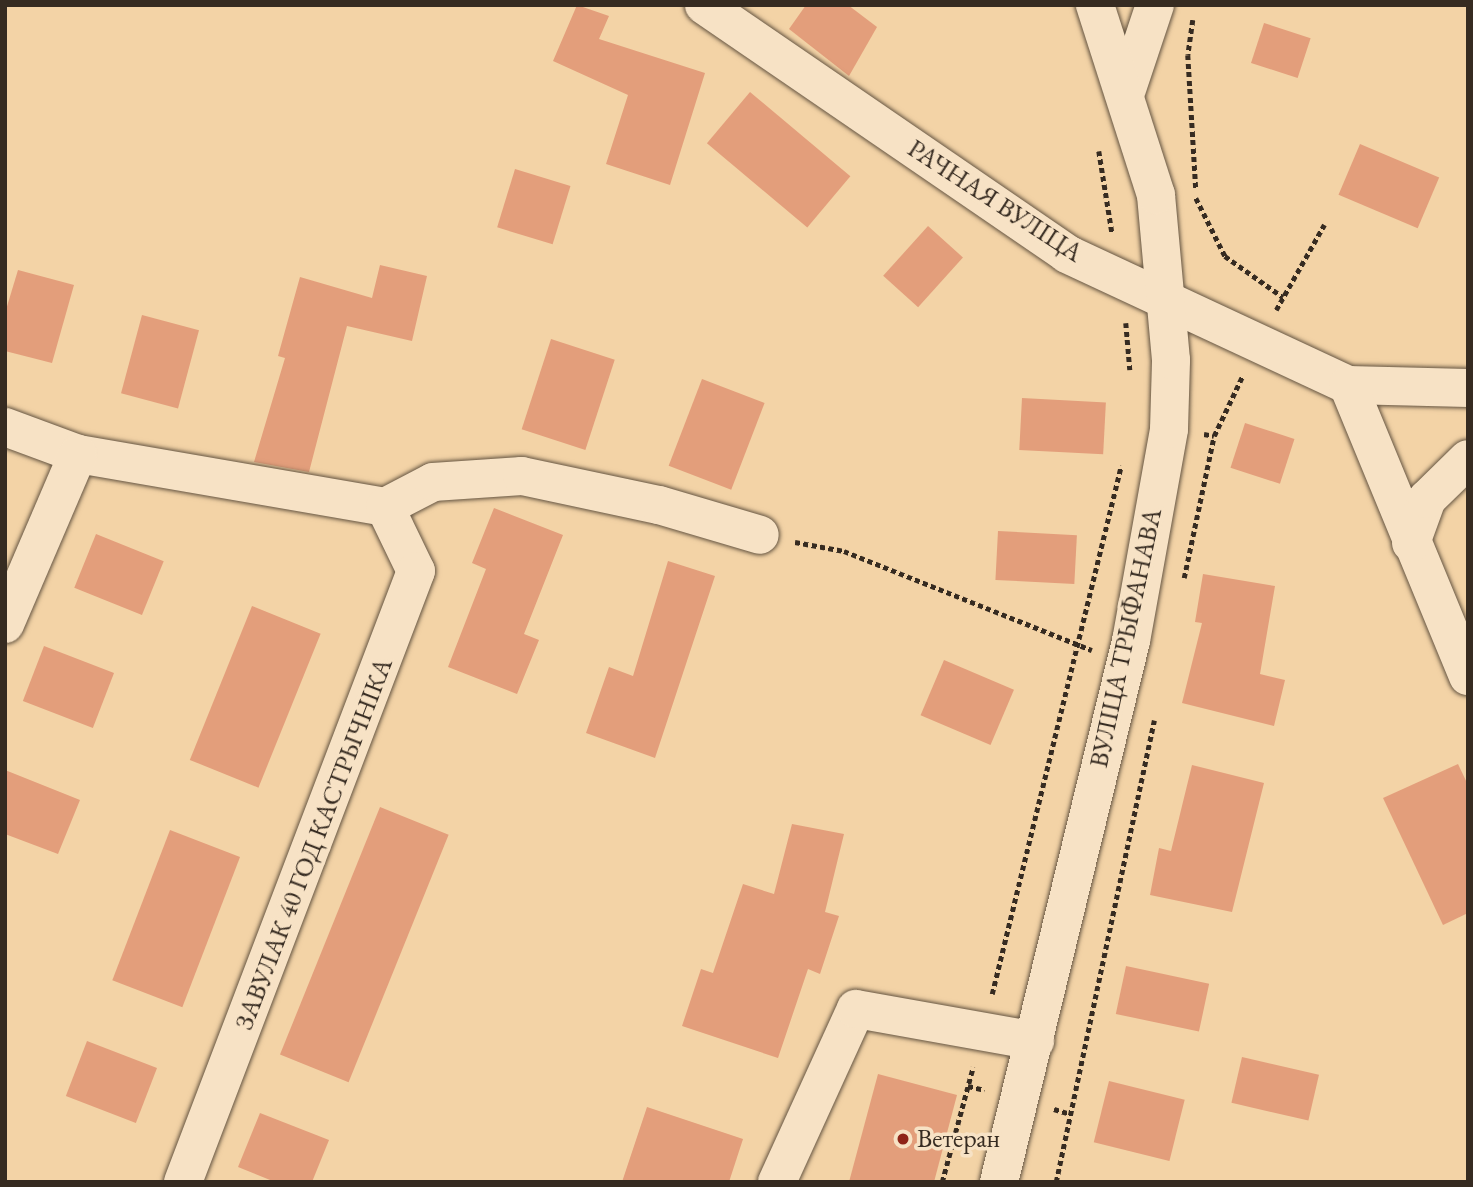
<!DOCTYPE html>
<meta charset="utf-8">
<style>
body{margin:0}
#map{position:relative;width:1473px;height:1187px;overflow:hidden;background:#f3d3a6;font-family:"EB Garamond",serif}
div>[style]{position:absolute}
.building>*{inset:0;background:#e39e7b;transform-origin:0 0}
.path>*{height:4.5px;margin-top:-2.25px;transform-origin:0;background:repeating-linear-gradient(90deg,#362b21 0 5px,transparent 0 8.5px)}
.roads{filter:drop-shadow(0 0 2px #655542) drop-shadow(0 0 2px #655542)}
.street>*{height:38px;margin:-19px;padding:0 19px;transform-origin:19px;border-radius:19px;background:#f7e2c5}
.secondary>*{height:38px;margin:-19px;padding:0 19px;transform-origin:19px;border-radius:19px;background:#f7e2c5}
.dots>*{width:19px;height:19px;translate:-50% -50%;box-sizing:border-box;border:4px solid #f7e2c5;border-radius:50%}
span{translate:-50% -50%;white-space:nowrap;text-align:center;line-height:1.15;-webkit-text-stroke:7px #f7e2c5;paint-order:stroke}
.street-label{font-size:26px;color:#362b21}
.poi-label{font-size:26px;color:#362b21}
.left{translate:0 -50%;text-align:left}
.frame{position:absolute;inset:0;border:7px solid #362b21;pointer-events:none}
</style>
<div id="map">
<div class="building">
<div style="clip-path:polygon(577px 5px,609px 16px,599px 39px,705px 73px,670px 185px,606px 164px,628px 95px,553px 61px)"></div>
<div style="clip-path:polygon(806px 5px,848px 5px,877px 27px,849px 76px,789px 29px)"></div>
<div style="left:1264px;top:23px;width:49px;height:42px;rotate:18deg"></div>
<div style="left:750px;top:92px;width:131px;height:67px;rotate:40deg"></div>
<div style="left:1360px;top:144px;width:86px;height:55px;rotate:23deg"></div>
<div style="left:515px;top:169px;width:58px;height:61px;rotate:17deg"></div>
<div style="left:928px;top:226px;width:47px;height:67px;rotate:42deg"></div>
<div style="clip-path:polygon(380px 265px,427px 276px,412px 341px,347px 326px,309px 472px,254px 462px,285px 358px,278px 356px,300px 277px,372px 298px)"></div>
<div style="clip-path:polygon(18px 270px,74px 285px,52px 363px,5px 351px,5px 313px)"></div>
<div style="left:142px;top:315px;width:59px;height:81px;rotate:15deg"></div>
<div style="left:551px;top:339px;width:67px;height:95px;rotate:18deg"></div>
<div style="left:702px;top:379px;width:67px;height:93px;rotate:21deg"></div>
<div style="left:1022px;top:398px;width:84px;height:52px;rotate:3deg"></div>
<div style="left:1245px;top:423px;width:52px;height:47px;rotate:18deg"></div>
<div style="clip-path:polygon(494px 508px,563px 535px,524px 634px,539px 640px,517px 694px,448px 667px,486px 569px,472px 563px)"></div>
<div style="left:998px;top:531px;width:79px;height:49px;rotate:3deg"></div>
<div style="left:96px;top:534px;width:73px;height:58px;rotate:22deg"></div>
<div style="clip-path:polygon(668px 561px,715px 576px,655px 758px,586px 733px,609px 667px,633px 676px)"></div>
<div style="clip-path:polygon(1203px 574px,1275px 586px,1260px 674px,1285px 680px,1274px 726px,1182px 703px,1202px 623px,1195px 622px)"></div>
<div style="left:252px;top:606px;width:74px;height:166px;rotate:22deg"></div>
<div style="left:44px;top:646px;width:75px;height:59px;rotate:21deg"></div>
<div style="left:944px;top:660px;width:76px;height:60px;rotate:23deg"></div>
<div style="clip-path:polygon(1458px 764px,1468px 785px,1468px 913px,1443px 925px,1383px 798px)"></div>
<div style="clip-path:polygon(1192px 765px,1264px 783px,1232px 912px,1150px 895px,1159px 848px,1171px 851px)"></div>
<div style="clip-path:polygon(5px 770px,80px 800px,58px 854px,5px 834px)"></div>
<div style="left:380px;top:807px;width:74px;height:267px;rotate:22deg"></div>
<div style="clip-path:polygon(792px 824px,844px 834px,825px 912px,839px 916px,820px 974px,808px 969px,778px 1058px,682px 1026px,701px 969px,713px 973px,743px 884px,774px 894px)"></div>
<div style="left:170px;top:830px;width:75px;height:161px;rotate:21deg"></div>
<div style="left:1126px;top:966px;width:85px;height:49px;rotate:12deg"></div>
<div style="left:87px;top:1041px;width:75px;height:59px;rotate:21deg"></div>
<div style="left:1242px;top:1057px;width:79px;height:47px;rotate:13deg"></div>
<div style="clip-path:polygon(878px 1074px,957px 1095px,934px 1182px,849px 1182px)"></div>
<div style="left:1109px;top:1081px;width:78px;height:63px;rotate:14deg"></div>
<div style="clip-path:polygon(647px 1107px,743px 1139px,729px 1182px,622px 1182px)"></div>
<div style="clip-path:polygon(260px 1113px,329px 1140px,312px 1182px,275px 1182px,238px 1167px)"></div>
</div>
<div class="path">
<div style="left:1193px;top:20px;width:35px;rotate:98deg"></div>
<div style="left:1188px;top:55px;width:134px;rotate:86.6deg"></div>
<div style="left:1099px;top:151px;width:82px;rotate:80.9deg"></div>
<div style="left:1196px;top:198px;width:65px;rotate:63.4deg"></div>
<div style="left:1225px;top:256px;width:71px;rotate:35.3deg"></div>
<div style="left:1276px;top:310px;width:98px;rotate:-60.5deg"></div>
<div style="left:1126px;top:323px;width:47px;rotate:85.1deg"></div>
<div style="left:1204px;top:434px;width:10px;rotate:11deg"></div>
<div style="left:1214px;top:436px;width:65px;rotate:-64.6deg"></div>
<div style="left:795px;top:542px;width:50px;rotate:10.4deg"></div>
<div style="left:844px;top:551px;width:267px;rotate:21.8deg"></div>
<div style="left:1184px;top:578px;width:145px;rotate:-78.1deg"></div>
<div style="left:992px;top:994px;width:544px;rotate:-76.27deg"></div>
<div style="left:968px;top:1086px;width:17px;rotate:13deg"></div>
<div style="left:1054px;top:1109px;width:17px;rotate:17deg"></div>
<div style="left:942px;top:1182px;width:119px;rotate:-74.9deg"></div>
<div style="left:1056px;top:1182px;width:472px;rotate:-78deg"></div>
</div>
<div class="roads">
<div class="street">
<div style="left:704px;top:5px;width:440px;rotate:34.4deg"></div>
<div style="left:1067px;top:254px;width:310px;rotate:25deg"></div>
<div style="left:1348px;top:385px;width:120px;rotate:1.4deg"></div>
<div style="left:1348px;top:385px;width:315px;rotate:67.6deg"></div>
<div style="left:5px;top:427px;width:78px;rotate:20.3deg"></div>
<div style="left:78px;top:454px;width:312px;rotate:9.8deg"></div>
<div style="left:385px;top:507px;width:71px;rotate:64.2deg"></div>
<div style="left:416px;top:571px;width:654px;rotate:110.87deg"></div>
<div style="left:385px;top:507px;width:54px;rotate:-27.5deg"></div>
<div style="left:433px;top:482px;width:89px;rotate:-3.9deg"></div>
<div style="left:522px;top:476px;width:140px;rotate:12deg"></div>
<div style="left:659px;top:505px;width:105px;rotate:16.5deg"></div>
<div style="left:1411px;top:543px;width:47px;rotate:-70deg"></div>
<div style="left:1427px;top:499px;width:57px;rotate:-44.3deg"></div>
<div style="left:5px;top:624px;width:185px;rotate:-66.8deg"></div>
<div style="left:777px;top:1182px;width:190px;rotate:-65.5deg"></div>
<div style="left:856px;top:1009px;width:182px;rotate:10.1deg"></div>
</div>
<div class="secondary">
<div style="left:1127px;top:89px;width:89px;rotate:-71.6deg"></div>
<div style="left:999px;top:1182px;width:557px;rotate:-76.29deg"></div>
<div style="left:1131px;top:641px;width:215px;rotate:-79.8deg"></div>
<div style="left:1169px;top:429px;width:69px;rotate:-88.3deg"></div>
<div style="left:1171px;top:360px;width:166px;rotate:-95.2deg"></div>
<div style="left:1156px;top:195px;width:200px;rotate:-107.8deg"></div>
</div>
</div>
<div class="dots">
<div style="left:903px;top:1139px;background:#8f2418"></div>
</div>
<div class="street-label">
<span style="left:995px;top:201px;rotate:33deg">РАЧНАЯ ВУЛІЦА</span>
<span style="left:1126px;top:638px;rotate:-78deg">ВУЛІЦА ТРЫФАНАВА</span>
<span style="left:314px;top:844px;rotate:-69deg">ЗАВУЛАК 40 ГОД КАСТРЫЧНІКА</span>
</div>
<div class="poi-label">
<span class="left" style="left:917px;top:1139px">Ветеран</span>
</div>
<div class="frame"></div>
</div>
